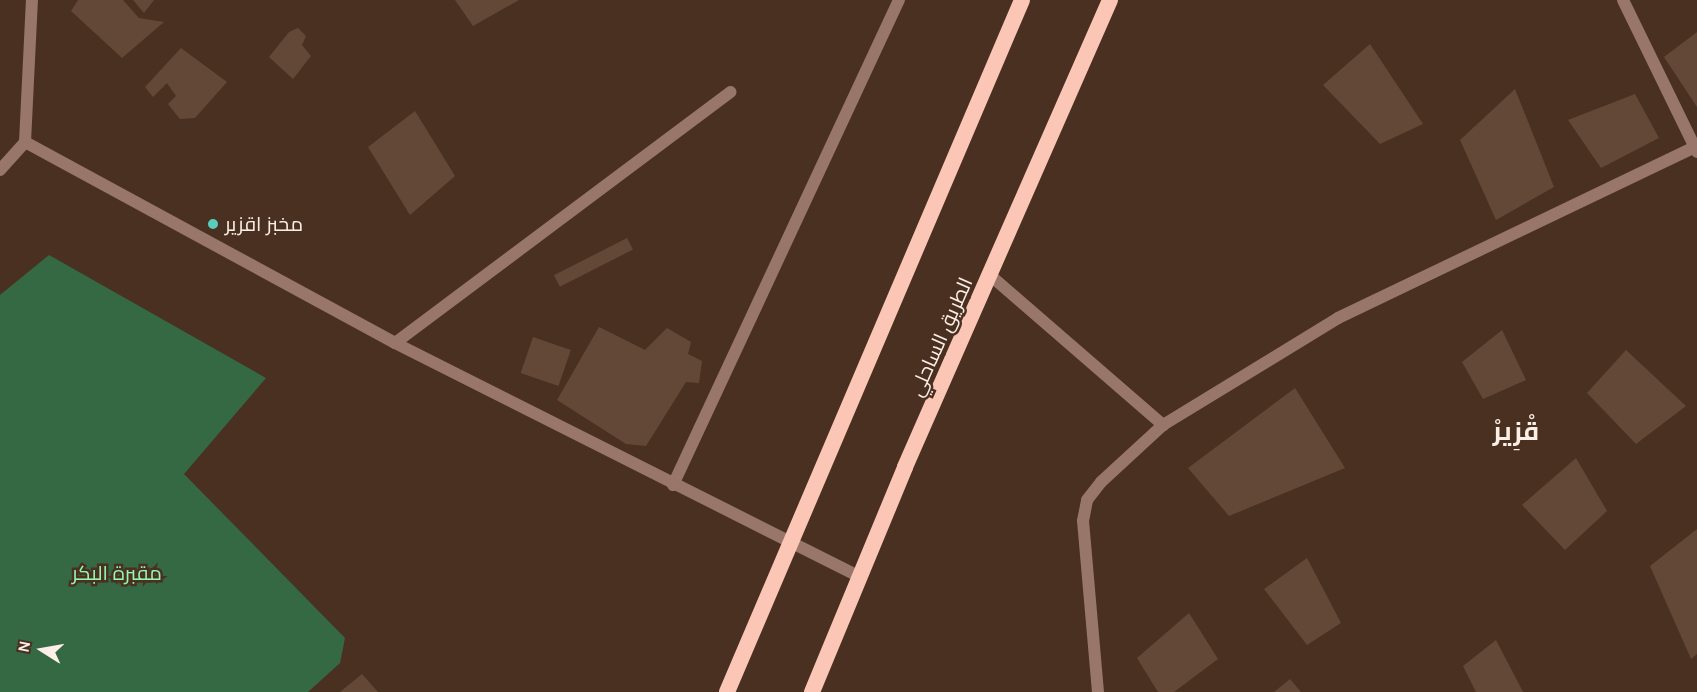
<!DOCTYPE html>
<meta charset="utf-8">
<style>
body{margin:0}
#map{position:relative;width:1697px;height:692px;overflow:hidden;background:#4a3021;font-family:Karla,Cairo,sans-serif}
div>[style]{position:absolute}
.green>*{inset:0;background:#346944}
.building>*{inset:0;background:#634838;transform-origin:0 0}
.minor>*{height:12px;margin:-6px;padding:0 6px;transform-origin:6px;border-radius:6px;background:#99766a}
.trunk>*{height:16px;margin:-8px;padding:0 8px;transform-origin:8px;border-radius:8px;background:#fcc6b6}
.dots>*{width:16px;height:16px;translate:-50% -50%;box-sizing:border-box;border:3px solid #4a3021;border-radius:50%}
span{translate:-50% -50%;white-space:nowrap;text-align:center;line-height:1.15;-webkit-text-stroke:5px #4a3021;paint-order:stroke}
.poi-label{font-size:20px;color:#fdefe7}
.left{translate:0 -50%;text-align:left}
.street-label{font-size:20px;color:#fdefe7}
.park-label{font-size:20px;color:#94f8b0}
.district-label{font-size:26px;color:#fdefe7;font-weight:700}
.north{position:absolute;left:12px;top:620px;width:60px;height:60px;-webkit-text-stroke:4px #4a3021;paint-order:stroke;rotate:281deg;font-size:16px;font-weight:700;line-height:24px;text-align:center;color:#fdefe7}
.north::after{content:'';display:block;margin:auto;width:21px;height:27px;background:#fdefe7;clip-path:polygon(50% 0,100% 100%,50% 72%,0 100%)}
</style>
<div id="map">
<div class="green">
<div style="clip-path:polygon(49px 255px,266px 378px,184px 474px,345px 638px,340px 663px,308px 692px,0 692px,0 295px)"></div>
</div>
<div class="building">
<div style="clip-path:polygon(78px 0,123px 0,139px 18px,164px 22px,122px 58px,71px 11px)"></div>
<div style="clip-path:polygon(133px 0,154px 0,144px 13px)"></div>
<div style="clip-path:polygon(455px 0,519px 0,473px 26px)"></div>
<div style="clip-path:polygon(298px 28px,306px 36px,302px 45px,311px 56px,293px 79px,269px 57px,289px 32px)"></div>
<div style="clip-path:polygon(1697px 32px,1697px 107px,1664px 57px)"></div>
<div style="clip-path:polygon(1370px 44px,1423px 124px,1380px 144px,1323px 85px)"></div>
<div style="clip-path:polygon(181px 48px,227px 82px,195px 118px,180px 119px,168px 104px,176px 96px,167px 83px,153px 97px,145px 87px)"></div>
<div style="clip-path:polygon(1515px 89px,1554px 187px,1496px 220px,1460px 140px)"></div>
<div style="clip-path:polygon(1635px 94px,1659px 138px,1601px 168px,1568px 120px)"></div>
<div style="clip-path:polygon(415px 111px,455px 176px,410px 215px,368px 147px)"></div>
<div style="left:627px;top:238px;width:13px;height:82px;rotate:63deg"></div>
<div style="clip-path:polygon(599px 327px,645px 350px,667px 328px,691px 342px,688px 354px,702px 361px,699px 383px,686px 382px,646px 446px,626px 444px,557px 400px)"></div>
<div style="clip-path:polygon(1502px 330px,1526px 380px,1483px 399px,1462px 362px)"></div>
<div style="left:533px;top:337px;width:40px;height:38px;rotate:19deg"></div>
<div style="clip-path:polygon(1626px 350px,1686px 406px,1636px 444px,1587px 393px)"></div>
<div style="clip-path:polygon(1295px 388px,1345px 468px,1229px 516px,1188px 468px)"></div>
<div style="clip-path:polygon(1576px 458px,1607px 511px,1565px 550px,1522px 505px)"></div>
<div style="clip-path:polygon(1697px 529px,1697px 654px,1691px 659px,1650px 566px)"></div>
<div style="clip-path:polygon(1307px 558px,1341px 623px,1307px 645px,1264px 589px)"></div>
<div style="clip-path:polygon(1189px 613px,1218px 659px,1174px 692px,1158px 692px,1137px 658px)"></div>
<div style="clip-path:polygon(1496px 640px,1523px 692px,1476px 692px,1463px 666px)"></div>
<div style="clip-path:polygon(362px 674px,378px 692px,340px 692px)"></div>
<div style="clip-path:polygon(1290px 679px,1301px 692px,1274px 692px)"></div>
</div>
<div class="minor">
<div style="left:1623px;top:0;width:169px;rotate:64deg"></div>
<div style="left:25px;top:142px;width:421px;rotate:28.5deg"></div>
<div style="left:395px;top:343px;width:521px;rotate:26.71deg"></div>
<div style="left:0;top:170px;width:38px;rotate:-48deg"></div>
<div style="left:25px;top:142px;width:142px;rotate:-87.2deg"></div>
<div style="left:991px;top:276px;width:228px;rotate:40.9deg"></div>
<div style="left:395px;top:343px;width:419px;rotate:-36.8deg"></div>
<div style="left:673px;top:485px;width:535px;rotate:-65.02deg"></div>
<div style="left:1098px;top:692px;width:172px;rotate:-95deg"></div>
<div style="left:1083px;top:521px;width:21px;rotate:-79deg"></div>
<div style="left:1087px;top:500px;width:23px;rotate:-52deg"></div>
<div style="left:1101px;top:482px;width:84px;rotate:-42.6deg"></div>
<div style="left:1163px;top:425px;width:205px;rotate:-31.4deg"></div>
<div style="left:1338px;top:318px;width:398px;rotate:-25.6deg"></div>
</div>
<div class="trunk">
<div style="left:727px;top:692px;width:752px;rotate:-66.91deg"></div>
<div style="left:812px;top:692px;width:243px;rotate:-67.5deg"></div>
<div style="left:905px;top:467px;width:510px;rotate:-66.3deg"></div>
</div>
<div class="dots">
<div style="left:213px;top:224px;background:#5acebc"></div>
</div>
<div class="poi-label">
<span class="left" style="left:225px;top:224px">مخبز اقزير</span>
</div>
<div class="street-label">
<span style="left:941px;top:337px;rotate:-66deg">الطريق الساحلي</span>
</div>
<div class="park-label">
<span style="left:117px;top:573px">مقبرة البكر</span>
</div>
<div class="district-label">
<span style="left:1516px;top:432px">قْزِيرْ</span>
</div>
<div class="north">N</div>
</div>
